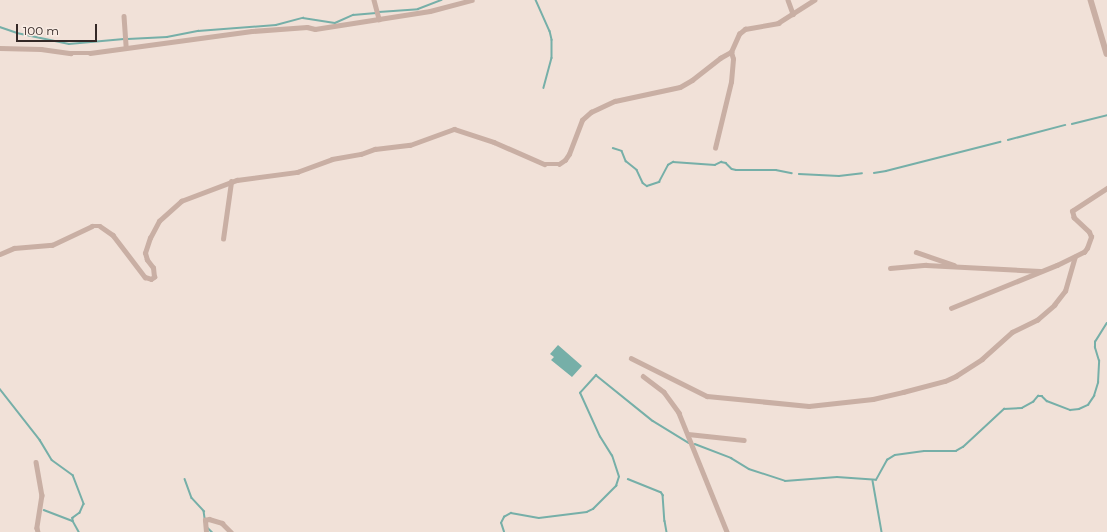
<!DOCTYPE html>
<style>
body{margin:0}
#map{position:relative;width:1107px;height:532px;overflow:hidden;background:#f1e1d8;font-family:Montserrat,sans-serif}
div>[style]{position:absolute}
.water>*{inset:0;background:#76afa8}
.stream>*{height:1.5px;margin:-0.75px;padding:0 0.75px;transform-origin:0.75px;border-radius:0.75px;background:#76afa8}
.minor>*{height:4.5px;margin:-2.25px;padding:0 2.25px;transform-origin:2.25px;border-radius:2.25px;background:#c9afa4}
.tertiary>*{height:5.5px;margin:-2.75px;padding:0 2.75px;transform-origin:2.75px;border-radius:2.75px;background:#c9afa4}
span{translate:-50% -50%;white-space:nowrap;text-align:center;line-height:1.15;-webkit-text-stroke:3px #f9ece4;paint-order:stroke}
.scale{position:absolute;left:16px;top:24px;width:81px;height:18px;box-sizing:border-box;border:2px solid #342826;border-top:0;padding-left:5px;font-size:12px;line-height:14px;white-space:nowrap;color:#342826;-webkit-text-stroke:3px #f9ece4;paint-order:stroke}
</style>
<div id="map">
<div class="water">
<div style="clip-path:polygon(558px 345px,582px 366px,572px 377px,551px 360px,554px 357px,550px 354px)"></div>
</div>
<div class="stream">
<div style="left:536px;top:0;width:34px;rotate:66deg"></div>
<div style="left:550px;top:31px;width:9px;rotate:77deg"></div>
<div style="left:552px;top:40px;width:18px;rotate:90deg"></div>
<div style="left:552px;top:58px;width:31px;rotate:105deg"></div>
<div style="left:379px;top:12px;width:39px;rotate:-4deg"></div>
<div style="left:418px;top:9px;width:25px;rotate:-21deg"></div>
<div style="left:0;top:27px;width:18px;rotate:19deg"></div>
<div style="left:17px;top:33px;width:53px;rotate:11.9deg"></div>
<div style="left:69px;top:44px;width:55px;rotate:-5.2deg"></div>
<div style="left:128px;top:39px;width:39px;rotate:-3deg"></div>
<div style="left:167px;top:37px;width:32px;rotate:-11deg"></div>
<div style="left:198px;top:31px;width:78px;rotate:-4.4deg"></div>
<div style="left:276px;top:25px;width:28px;rotate:-15deg"></div>
<div style="left:303px;top:18px;width:32px;rotate:9deg"></div>
<div style="left:335px;top:23px;width:20px;rotate:-24deg"></div>
<div style="left:353px;top:15px;width:23px;rotate:-5deg"></div>
<div style="left:1072px;top:124px;width:36px;rotate:-14deg"></div>
<div style="left:1008px;top:140px;width:59px;rotate:-14.7deg"></div>
<div style="left:613px;top:148px;width:9px;rotate:18deg"></div>
<div style="left:622px;top:151px;width:11px;rotate:68deg"></div>
<div style="left:626px;top:161px;width:14px;rotate:39deg"></div>
<div style="left:637px;top:170px;width:14px;rotate:65deg"></div>
<div style="left:643px;top:183px;width:5px;rotate:37deg"></div>
<div style="left:647px;top:186px;width:13px;rotate:-18deg"></div>
<div style="left:659px;top:182px;width:19px;rotate:-62deg"></div>
<div style="left:668px;top:165px;width:6px;rotate:-31deg"></div>
<div style="left:673px;top:162px;width:42px;rotate:4.1deg"></div>
<div style="left:715px;top:165px;width:7px;rotate:-27deg"></div>
<div style="left:721px;top:162px;width:5px;rotate:11deg"></div>
<div style="left:726px;top:163px;width:8px;rotate:45deg"></div>
<div style="left:732px;top:169px;width:4px;rotate:14deg"></div>
<div style="left:736px;top:170px;width:40px"></div>
<div style="left:776px;top:170px;width:16px;rotate:11deg"></div>
<div style="left:874px;top:173px;width:12px;rotate:-9deg"></div>
<div style="left:886px;top:171px;width:118px;rotate:-14.3deg"></div>
<div style="left:799px;top:174px;width:40px;rotate:2.9deg"></div>
<div style="left:839px;top:176px;width:23px;rotate:-7deg"></div>
<div style="left:0;top:389px;width:65px;rotate:51.9deg"></div>
<div style="left:40px;top:440px;width:23px;rotate:59deg"></div>
<div style="left:52px;top:460px;width:26px;rotate:36deg"></div>
<div style="left:73px;top:475px;width:31px;rotate:69deg"></div>
<div style="left:84px;top:504px;width:10px;rotate:114deg"></div>
<div style="left:80px;top:513px;width:9px;rotate:144deg"></div>
<div style="left:73px;top:518px;width:3px;rotate:90deg"></div>
<div style="left:695px;top:444px;width:39px;rotate:21deg"></div>
<div style="left:731px;top:458px;width:21px;rotate:31deg"></div>
<div style="left:749px;top:469px;width:38px;rotate:18deg"></div>
<div style="left:785px;top:481px;width:52px;rotate:-4.4deg"></div>
<div style="left:837px;top:477px;width:39px;rotate:4deg"></div>
<div style="left:876px;top:480px;width:23px;rotate:-61deg"></div>
<div style="left:887px;top:460px;width:9px;rotate:-32deg"></div>
<div style="left:895px;top:455px;width:29px;rotate:-8deg"></div>
<div style="left:924px;top:451px;width:32px"></div>
<div style="left:956px;top:451px;width:8px;rotate:-30deg"></div>
<div style="left:963px;top:447px;width:56px;rotate:-42.8deg"></div>
<div style="left:1004px;top:409px;width:18px;rotate:-3deg"></div>
<div style="left:1022px;top:408px;width:13px;rotate:-29deg"></div>
<div style="left:1033px;top:402px;width:8px;rotate:-50deg"></div>
<div style="left:1038px;top:396px;width:4px"></div>
<div style="left:1042px;top:396px;width:7px;rotate:45deg"></div>
<div style="left:1047px;top:401px;width:25px;rotate:21deg"></div>
<div style="left:1070px;top:410px;width:9px;rotate:-6deg"></div>
<div style="left:1079px;top:409px;width:10px;rotate:-24deg"></div>
<div style="left:1088px;top:405px;width:11px;rotate:-56deg"></div>
<div style="left:1094px;top:396px;width:14px;rotate:-73deg"></div>
<div style="left:1098px;top:383px;width:22px;rotate:-87deg"></div>
<div style="left:1099px;top:361px;width:14px;rotate:-107deg"></div>
<div style="left:1095px;top:348px;width:6px;rotate:-90deg"></div>
<div style="left:1095px;top:342px;width:22px;rotate:-58deg"></div>
<div style="left:185px;top:479px;width:20px;rotate:70deg"></div>
<div style="left:192px;top:498px;width:18px;rotate:47deg"></div>
<div style="left:204px;top:511px;width:7px;rotate:82deg"></div>
<div style="left:628px;top:479px;width:35px;rotate:22deg"></div>
<div style="left:661px;top:492px;width:4px;rotate:56deg"></div>
<div style="left:663px;top:495px;width:26px;rotate:86deg"></div>
<div style="left:665px;top:521px;width:11px;rotate:80deg"></div>
<div style="left:873px;top:481px;width:52px;rotate:80deg"></div>
<div style="left:44px;top:510px;width:31px;rotate:21deg"></div>
<div style="left:73px;top:521px;width:13px;rotate:61deg"></div>
<div style="left:208px;top:528px;width:6px;rotate:45deg"></div>
<div style="left:504px;top:532px;width:9px;rotate:-108deg"></div>
<div style="left:501px;top:523px;width:7px;rotate:-63deg"></div>
<div style="left:504px;top:517px;width:8px;rotate:-30deg"></div>
<div style="left:511px;top:513px;width:28px;rotate:10deg"></div>
<div style="left:539px;top:518px;width:48px;rotate:-7.1deg"></div>
<div style="left:587px;top:512px;width:7px;rotate:-27deg"></div>
<div style="left:593px;top:509px;width:33px;rotate:-45deg"></div>
<div style="left:616px;top:486px;width:9px;rotate:-72deg"></div>
<div style="left:619px;top:477px;width:22px;rotate:-108deg"></div>
<div style="left:612px;top:456px;width:22px;rotate:-122deg"></div>
<div style="left:600px;top:437px;width:48px;rotate:-114.4deg"></div>
<div style="left:580px;top:393px;width:24px;rotate:-48deg"></div>
<div style="left:596px;top:375px;width:73px;rotate:38.9deg"></div>
<div style="left:653px;top:421px;width:42px;rotate:31.4deg"></div>
</div>
<div class="minor">
<div style="left:374px;top:0;width:20px;rotate:75deg"></div>
<div style="left:788px;top:0;width:15px;rotate:70deg"></div>
<div style="left:124px;top:16px;width:31px;rotate:86deg"></div>
<div style="left:0;top:48px;width:41px;rotate:1.4deg"></div>
<div style="left:41px;top:49px;width:30px;rotate:8deg"></div>
<div style="left:71px;top:53px;width:19px"></div>
<div style="left:90px;top:53px;width:163px;rotate:-7.7deg"></div>
<div style="left:252px;top:31px;width:55px;rotate:-4.2deg"></div>
<div style="left:307px;top:27px;width:8px;rotate:14deg"></div>
<div style="left:315px;top:29px;width:116px;rotate:-8.9deg"></div>
<div style="left:430px;top:11px;width:43px;rotate:-14.7deg"></div>
<div style="left:715px;top:148px;width:68px;rotate:-76.4deg"></div>
<div style="left:731px;top:82px;width:23px;rotate:-85deg"></div>
<div style="left:733px;top:59px;width:7px;rotate:-106deg"></div>
<div style="left:223px;top:239px;width:58px;rotate:-82deg"></div>
<div style="left:916px;top:252px;width:40px;rotate:18.9deg"></div>
<div style="left:0;top:254px;width:15px;rotate:-23deg"></div>
<div style="left:14px;top:248px;width:38px;rotate:-5deg"></div>
<div style="left:52px;top:245px;width:44px;rotate:-25.4deg"></div>
<div style="left:92px;top:226px;width:8px"></div>
<div style="left:100px;top:226px;width:16px;rotate:35deg"></div>
<div style="left:113px;top:235px;width:53px;rotate:52.7deg"></div>
<div style="left:145px;top:277px;width:6px;rotate:18deg"></div>
<div style="left:151px;top:279px;width:4px;rotate:-34deg"></div>
<div style="left:154px;top:277px;width:9px;rotate:-96deg"></div>
<div style="left:153px;top:268px;width:10px;rotate:-127deg"></div>
<div style="left:147px;top:260px;width:7px;rotate:-106deg"></div>
<div style="left:145px;top:253px;width:16px;rotate:-72deg"></div>
<div style="left:150px;top:238px;width:19px;rotate:-62deg"></div>
<div style="left:159px;top:221px;width:30px;rotate:-42deg"></div>
<div style="left:181px;top:201px;width:60px;rotate:-20.6deg"></div>
<div style="left:237px;top:180px;width:61px;rotate:-7.6deg"></div>
<div style="left:297px;top:172px;width:37px;rotate:-20deg"></div>
<div style="left:332px;top:159px;width:29px;rotate:-10deg"></div>
<div style="left:361px;top:154px;width:15px;rotate:-20deg"></div>
<div style="left:375px;top:149px;width:35px;rotate:-7deg"></div>
<div style="left:410px;top:145px;width:47px;rotate:-20deg"></div>
<div style="left:454px;top:129px;width:42px;rotate:18deg"></div>
<div style="left:494px;top:142px;width:55px;rotate:23.7deg"></div>
<div style="left:544px;top:164px;width:15px"></div>
<div style="left:559px;top:164px;width:7px;rotate:-34deg"></div>
<div style="left:565px;top:160px;width:7px;rotate:-56deg"></div>
<div style="left:569px;top:154px;width:36px;rotate:-69deg"></div>
<div style="left:582px;top:120px;width:12px;rotate:-42deg"></div>
<div style="left:591px;top:112px;width:26px;rotate:-25deg"></div>
<div style="left:615px;top:101px;width:66px;rotate:-12.2deg"></div>
<div style="left:680px;top:87px;width:14px;rotate:-30deg"></div>
<div style="left:692px;top:80px;width:36px;rotate:-38deg"></div>
<div style="left:720px;top:58px;width:13px;rotate:-29deg"></div>
<div style="left:731px;top:52px;width:20px;rotate:-66deg"></div>
<div style="left:739px;top:34px;width:8px;rotate:-40deg"></div>
<div style="left:745px;top:29px;width:34px;rotate:-10deg"></div>
<div style="left:778px;top:23px;width:43px;rotate:-32.6deg"></div>
<div style="left:890px;top:268px;width:36px;rotate:-5deg"></div>
<div style="left:926px;top:265px;width:114px;rotate:3deg"></div>
<div style="left:951px;top:308px;width:114px;rotate:-22.1deg"></div>
<div style="left:1057px;top:265px;width:30px;rotate:-26deg"></div>
<div style="left:1084px;top:252px;width:5px;rotate:-53deg"></div>
<div style="left:1087px;top:248px;width:12px;rotate:-70deg"></div>
<div style="left:1091px;top:237px;width:5px;rotate:-112deg"></div>
<div style="left:1089px;top:232px;width:21px;rotate:-137deg"></div>
<div style="left:1074px;top:218px;width:7px;rotate:-106deg"></div>
<div style="left:1072px;top:211px;width:42px;rotate:-33.3deg"></div>
<div style="left:631px;top:358px;width:85px;rotate:26.6deg"></div>
<div style="left:707px;top:396px;width:102px;rotate:5.6deg"></div>
<div style="left:809px;top:406px;width:64px;rotate:-6.2deg"></div>
<div style="left:873px;top:399px;width:31px;rotate:-13deg"></div>
<div style="left:903px;top:392px;width:43px;rotate:-14.7deg"></div>
<div style="left:945px;top:381px;width:12px;rotate:-24deg"></div>
<div style="left:956px;top:376px;width:31px;rotate:-33deg"></div>
<div style="left:982px;top:359px;width:40px;rotate:-42deg"></div>
<div style="left:1012px;top:332px;width:28px;rotate:-26deg"></div>
<div style="left:1037px;top:320px;width:23px;rotate:-41deg"></div>
<div style="left:1054px;top:305px;width:18px;rotate:-52deg"></div>
<div style="left:1065px;top:291px;width:35px;rotate:-74deg"></div>
<div style="left:643px;top:376px;width:26px;rotate:37deg"></div>
<div style="left:664px;top:392px;width:26px;rotate:54deg"></div>
<div style="left:679px;top:413px;width:128px;rotate:68deg"></div>
<div style="left:688px;top:434px;width:56px;rotate:6.1deg"></div>
<div style="left:36px;top:462px;width:34px;rotate:80deg"></div>
<div style="left:42px;top:495px;width:33px;rotate:99deg"></div>
<div style="left:37px;top:528px;width:4px;rotate:76deg"></div>
<div style="left:206px;top:532px;width:12px;rotate:-95deg"></div>
<div style="left:205px;top:520px;width:4px;rotate:-14deg"></div>
<div style="left:209px;top:519px;width:14px;rotate:17deg"></div>
<div style="left:222px;top:523px;width:13px;rotate:45deg"></div>
</div>
<div class="tertiary">
<div style="left:1091px;top:0;width:56px;rotate:73.5deg"></div>
</div>
<div class="scale">100 m</div>
</div>
